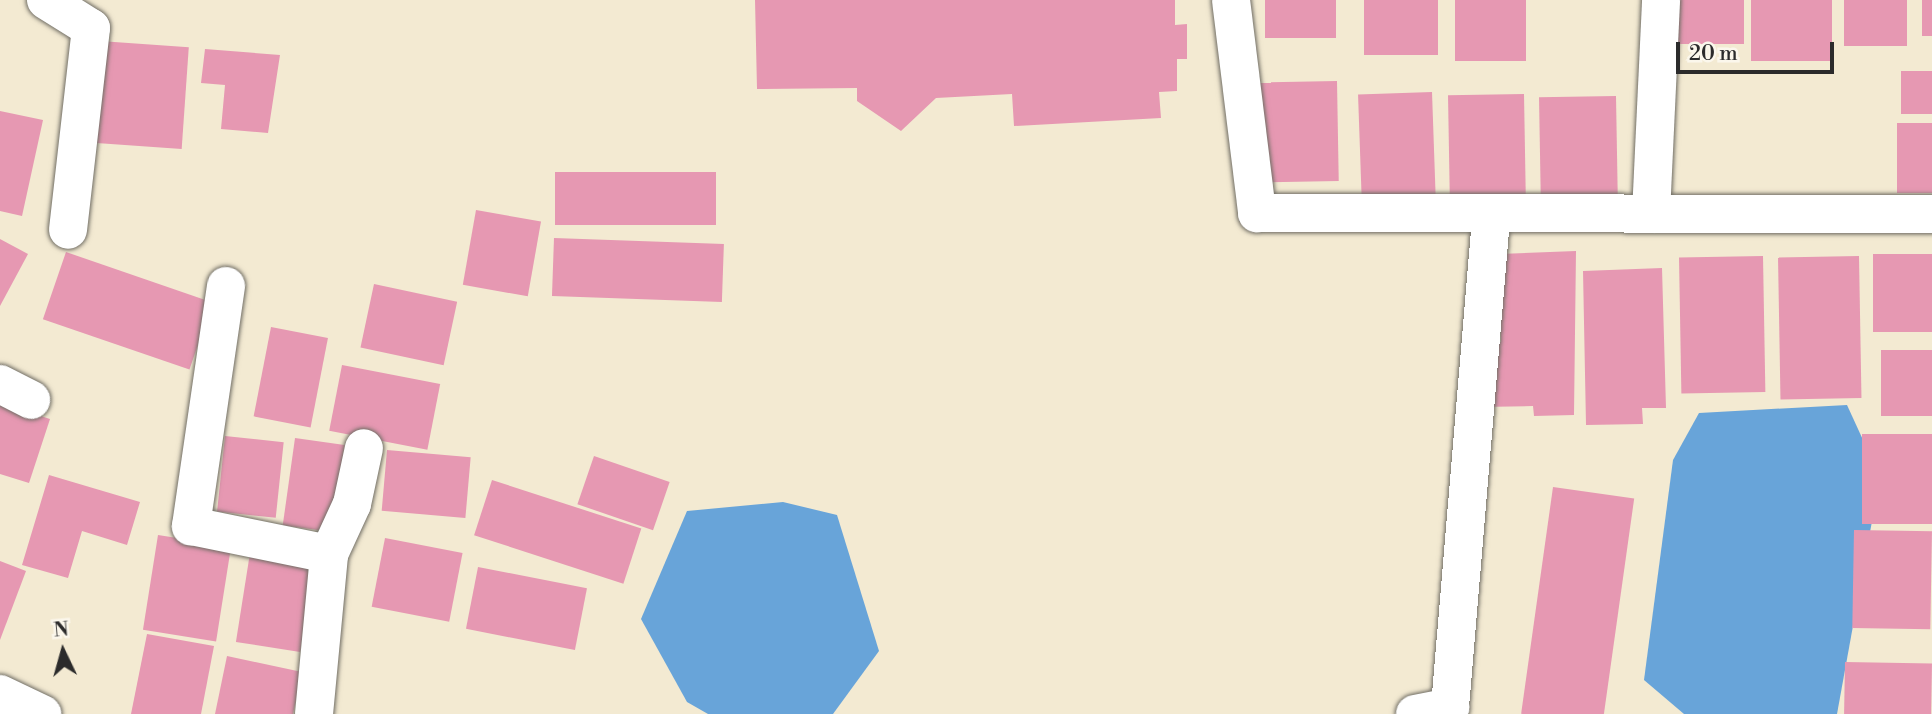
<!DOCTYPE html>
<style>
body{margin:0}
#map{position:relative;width:1932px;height:714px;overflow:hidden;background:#f3ead2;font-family:"Libre Bodoni",serif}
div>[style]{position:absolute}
.water>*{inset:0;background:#68a4d9}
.building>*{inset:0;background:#e698b2;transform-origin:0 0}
.roads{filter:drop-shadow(0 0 2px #716e65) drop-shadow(0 0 2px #716e65)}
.minor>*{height:38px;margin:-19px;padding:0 19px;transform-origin:19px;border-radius:19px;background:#fff}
.major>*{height:38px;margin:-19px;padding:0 19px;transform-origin:19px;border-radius:19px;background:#fff}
span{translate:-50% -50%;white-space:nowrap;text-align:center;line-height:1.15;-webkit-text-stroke:6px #fbf7ec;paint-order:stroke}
.north{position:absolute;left:28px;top:616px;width:70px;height:70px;-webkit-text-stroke:5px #fbf7ec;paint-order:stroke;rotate:355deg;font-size:19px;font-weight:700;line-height:28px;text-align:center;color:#2b2b2b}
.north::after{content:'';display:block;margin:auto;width:24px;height:32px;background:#2b2b2b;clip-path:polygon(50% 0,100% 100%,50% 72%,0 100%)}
.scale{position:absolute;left:1676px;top:42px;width:158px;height:32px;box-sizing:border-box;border:4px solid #2b2b2b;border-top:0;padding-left:9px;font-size:21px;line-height:24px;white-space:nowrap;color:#2b2b2b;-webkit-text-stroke:5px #fbf7ec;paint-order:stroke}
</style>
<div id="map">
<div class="water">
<div style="clip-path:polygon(1847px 405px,1880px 477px,1837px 714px,1684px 714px,1644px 680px,1673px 460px,1699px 413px)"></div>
<div style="clip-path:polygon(783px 502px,837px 515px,879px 651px,833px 714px,708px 714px,687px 702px,641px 619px,687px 511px)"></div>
</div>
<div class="building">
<div style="clip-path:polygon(755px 0,1175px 0,1175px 25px,1187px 24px,1187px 59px,1177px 59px,1177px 91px,1159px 92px,1161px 118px,1014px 126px,1012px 94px,936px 98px,901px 131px,857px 101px,857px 88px,757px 89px)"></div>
<div style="left:1265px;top:0;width:71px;height:38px"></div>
<div style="left:1364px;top:0;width:74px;height:55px"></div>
<div style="left:1455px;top:0;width:71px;height:61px"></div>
<div style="left:1675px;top:0;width:69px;height:44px"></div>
<div style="left:1751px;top:0;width:81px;height:61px"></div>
<div style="left:1844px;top:0;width:63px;height:46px"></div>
<div style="left:1922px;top:0;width:10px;height:36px"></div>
<div style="left:100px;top:41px;width:89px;height:102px;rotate:4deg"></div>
<div style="clip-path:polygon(205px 49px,280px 55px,268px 133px,221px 129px,225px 85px,201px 83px)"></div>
<div style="left:1932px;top:71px;width:43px;height:31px;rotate:90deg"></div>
<div style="left:1337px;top:81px;width:100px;height:77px;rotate:89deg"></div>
<div style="left:1432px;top:92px;width:112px;height:74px;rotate:88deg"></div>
<div style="left:1524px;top:94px;width:111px;height:76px;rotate:89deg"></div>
<div style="left:1616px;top:96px;width:115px;height:77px;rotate:89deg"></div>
<div style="clip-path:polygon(0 111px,43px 120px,22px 216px,0 211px)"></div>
<div style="left:1932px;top:123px;width:70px;height:35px;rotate:90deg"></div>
<div style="left:555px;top:172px;width:161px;height:53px"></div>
<div style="left:476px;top:210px;width:66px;height:76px;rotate:10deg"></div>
<div style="left:554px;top:238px;width:170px;height:58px;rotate:2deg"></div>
<div style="clip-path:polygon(0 239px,28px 254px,0 306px)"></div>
<div style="clip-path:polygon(1576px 251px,1574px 415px,1534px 416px,1533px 406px,1480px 407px,1489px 342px,1501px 342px,1499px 254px)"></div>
<div style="left:66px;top:252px;width:155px;height:71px;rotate:19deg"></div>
<div style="left:1932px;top:254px;width:78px;height:59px;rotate:90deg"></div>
<div style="left:1763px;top:256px;width:136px;height:84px;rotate:89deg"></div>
<div style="left:1859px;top:256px;width:142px;height:81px;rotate:89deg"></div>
<div style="clip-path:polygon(1662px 268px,1666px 408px,1642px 408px,1643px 424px,1586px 425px,1583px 271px)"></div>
<div style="left:374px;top:284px;width:85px;height:65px;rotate:12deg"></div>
<div style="left:271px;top:327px;width:58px;height:91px;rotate:11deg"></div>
<div style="left:1932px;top:350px;width:66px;height:51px;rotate:90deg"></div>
<div style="left:342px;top:365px;width:100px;height:67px;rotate:11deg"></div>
<div style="clip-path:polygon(0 403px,50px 419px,29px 483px,0 474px)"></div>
<div style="left:1932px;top:434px;width:90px;height:70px;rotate:90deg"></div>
<div style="left:225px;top:436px;width:59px;height:76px;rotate:6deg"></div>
<div style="left:295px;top:438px;width:50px;height:88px;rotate:8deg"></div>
<div style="left:387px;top:450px;width:84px;height:61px;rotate:5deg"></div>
<div style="left:594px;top:456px;width:80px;height:51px;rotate:19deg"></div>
<div style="clip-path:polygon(49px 475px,140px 502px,127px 545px,82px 531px,68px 578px,22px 565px)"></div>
<div style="left:492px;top:480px;width:157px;height:58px;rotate:18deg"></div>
<div style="left:1553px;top:487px;width:82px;height:229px;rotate:8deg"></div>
<div style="left:1854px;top:530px;width:78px;height:98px;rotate:1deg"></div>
<div style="left:158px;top:535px;width:74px;height:96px;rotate:9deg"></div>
<div style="left:385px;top:538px;width:79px;height:70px;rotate:11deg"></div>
<div style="left:250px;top:553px;width:65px;height:90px;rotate:9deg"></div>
<div style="clip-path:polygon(0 561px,26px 571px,0 640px)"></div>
<div style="left:478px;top:567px;width:111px;height:63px;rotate:11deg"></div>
<div style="clip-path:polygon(147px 634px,214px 646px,201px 714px,131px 714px)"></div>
<div style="clip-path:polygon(227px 656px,302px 672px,293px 714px,215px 714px)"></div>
<div style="left:1845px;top:662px;width:87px;height:52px;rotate:1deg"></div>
</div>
<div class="roads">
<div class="minor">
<div style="left:46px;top:0;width:53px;rotate:31.9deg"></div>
<div style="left:91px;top:28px;width:203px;rotate:96.5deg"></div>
<div style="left:1231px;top:0;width:215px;rotate:83deg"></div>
<div style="left:1257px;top:213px;width:675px;rotate:0.08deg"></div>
<div style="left:1651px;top:214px;width:214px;rotate:-87.3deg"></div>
<div style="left:226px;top:286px;width:243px;rotate:98.3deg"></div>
<div style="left:191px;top:526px;width:141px;rotate:11.5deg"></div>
<div style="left:0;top:384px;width:35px;rotate:27deg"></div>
<div style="left:314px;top:714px;width:161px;rotate:-84.6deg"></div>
<div style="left:329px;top:554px;width:55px;rotate:-65.3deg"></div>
<div style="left:352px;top:504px;width:57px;rotate:-77.9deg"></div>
<div style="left:1415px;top:714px;width:36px;rotate:-11deg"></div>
<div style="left:1450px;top:707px;width:495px;rotate:-85.2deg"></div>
</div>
<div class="major">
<div style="left:0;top:694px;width:47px;rotate:25.5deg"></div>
</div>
</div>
<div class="north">N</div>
<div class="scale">20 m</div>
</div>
